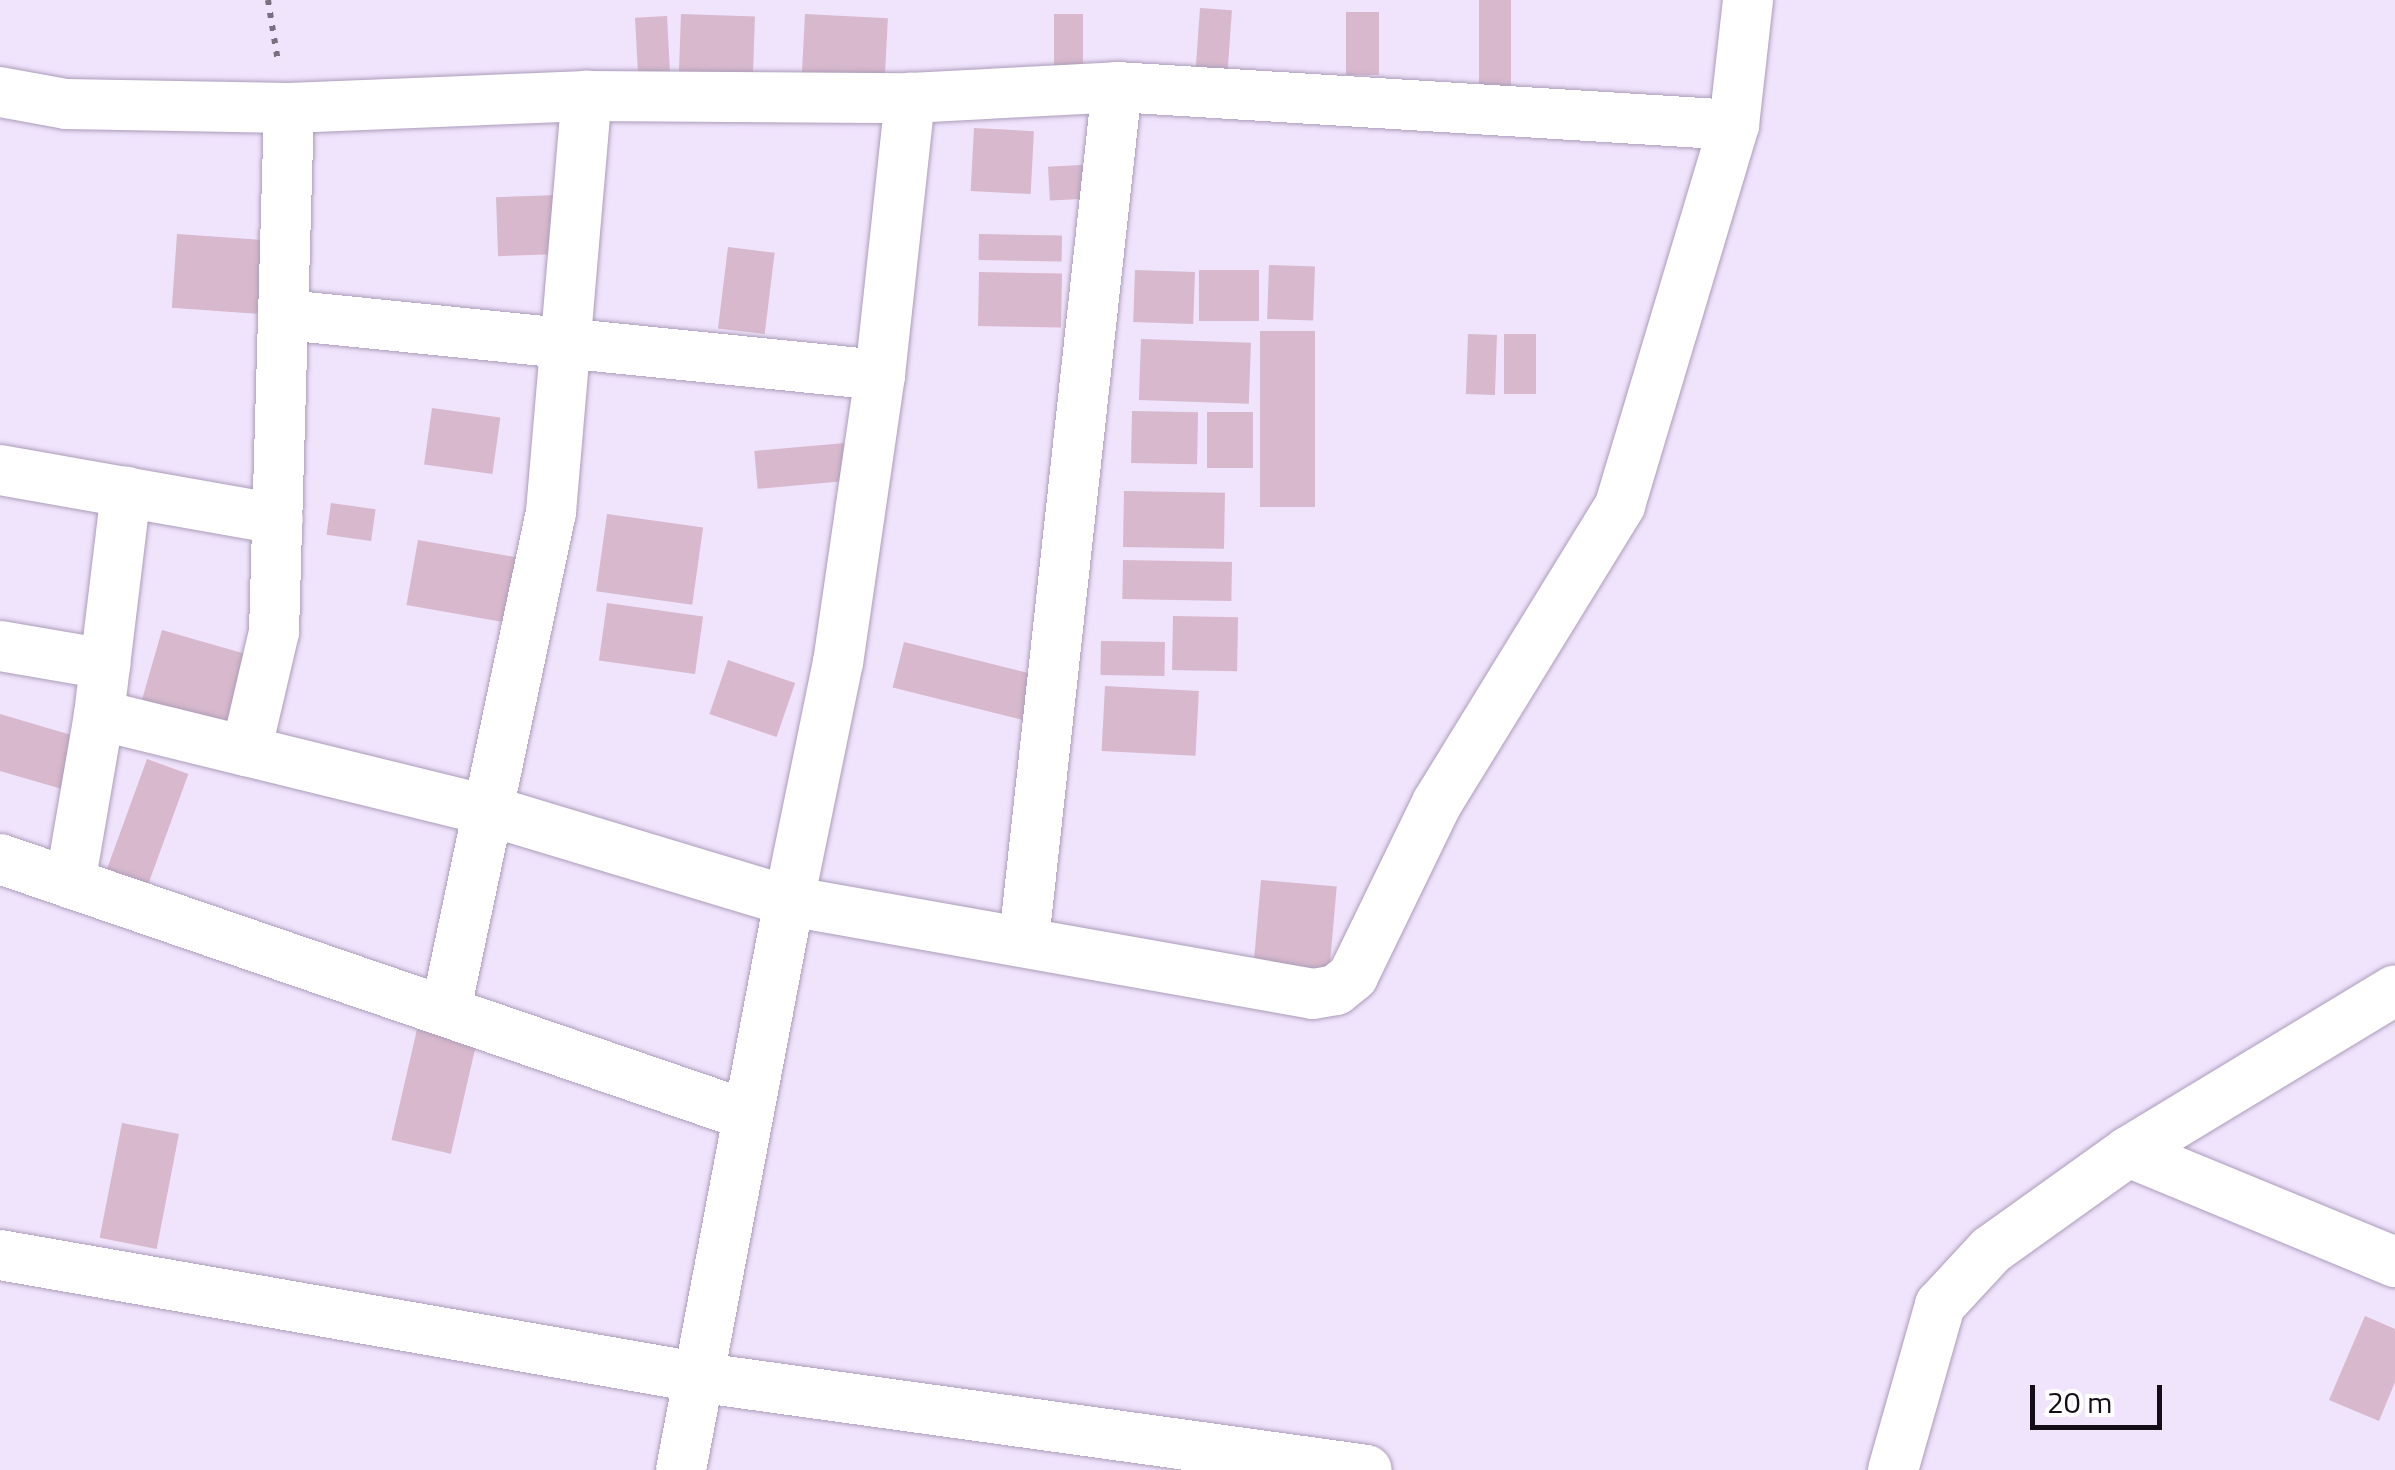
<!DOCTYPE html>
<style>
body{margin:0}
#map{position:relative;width:2395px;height:1470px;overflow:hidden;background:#f0e3fc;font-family:"Titillium Web",sans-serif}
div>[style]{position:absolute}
.building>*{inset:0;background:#d7b8cc;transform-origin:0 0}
.path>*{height:6px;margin-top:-3px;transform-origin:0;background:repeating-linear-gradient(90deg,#787081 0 5px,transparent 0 13px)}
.roads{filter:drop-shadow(0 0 2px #ab9dba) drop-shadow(0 0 2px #ab9dba)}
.street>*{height:50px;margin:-25px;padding:0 25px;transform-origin:25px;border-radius:25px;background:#fff}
span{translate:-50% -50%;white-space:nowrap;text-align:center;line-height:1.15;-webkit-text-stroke:9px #fff;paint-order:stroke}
.scale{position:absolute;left:2030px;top:1385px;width:132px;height:45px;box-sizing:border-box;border:5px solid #120d17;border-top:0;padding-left:12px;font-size:30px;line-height:35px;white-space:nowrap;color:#120d17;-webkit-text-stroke:8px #fff;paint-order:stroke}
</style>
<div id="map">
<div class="building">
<div style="left:1479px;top:0;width:32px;height:95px"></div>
<div style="left:1200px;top:8px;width:32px;height:63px;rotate:4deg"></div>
<div style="left:1346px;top:12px;width:33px;height:63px"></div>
<div style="left:681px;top:14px;width:74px;height:63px;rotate:2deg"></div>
<div style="left:805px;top:14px;width:83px;height:65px;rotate:3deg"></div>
<div style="left:1054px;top:14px;width:29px;height:64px"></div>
<div style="left:667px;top:16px;width:63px;height:32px;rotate:87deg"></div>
<div style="left:974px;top:128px;width:60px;height:63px;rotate:3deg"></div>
<div style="left:1099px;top:164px;width:34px;height:51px;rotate:87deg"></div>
<div style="left:558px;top:195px;width:59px;height:62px;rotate:88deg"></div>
<div style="left:177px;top:234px;width:86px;height:74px;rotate:4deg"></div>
<div style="left:979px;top:234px;width:83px;height:26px;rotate:1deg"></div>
<div style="left:728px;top:247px;width:47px;height:82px;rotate:7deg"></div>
<div style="left:1269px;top:265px;width:46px;height:54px;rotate:2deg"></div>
<div style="left:1135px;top:270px;width:60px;height:52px;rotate:2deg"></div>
<div style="left:1199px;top:270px;width:60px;height:51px"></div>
<div style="left:979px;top:272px;width:83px;height:54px;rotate:1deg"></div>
<div style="left:1260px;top:331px;width:55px;height:176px"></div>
<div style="left:1468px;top:334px;width:29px;height:60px;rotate:2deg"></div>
<div style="left:1504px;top:334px;width:32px;height:60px"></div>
<div style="left:1141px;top:339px;width:110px;height:61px;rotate:2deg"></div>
<div style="left:432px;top:408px;width:69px;height:57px;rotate:8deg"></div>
<div style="left:1132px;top:411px;width:66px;height:52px;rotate:1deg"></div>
<div style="left:1207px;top:412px;width:46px;height:56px"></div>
<div style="left:845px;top:443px;width:38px;height:91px;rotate:85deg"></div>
<div style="left:1124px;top:491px;width:101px;height:56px;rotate:1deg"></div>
<div style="left:331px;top:503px;width:45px;height:32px;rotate:8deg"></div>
<div style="left:607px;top:514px;width:97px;height:78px;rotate:8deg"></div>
<div style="left:418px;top:540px;width:106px;height:66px;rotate:10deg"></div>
<div style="left:1123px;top:560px;width:109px;height:39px;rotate:1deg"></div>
<div style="left:607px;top:603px;width:97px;height:58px;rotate:8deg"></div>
<div style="left:1173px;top:616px;width:65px;height:54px;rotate:1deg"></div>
<div style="left:162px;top:630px;width:97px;height:76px;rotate:16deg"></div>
<div style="left:1101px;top:641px;width:64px;height:34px;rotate:1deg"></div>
<div style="left:904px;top:642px;width:151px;height:47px;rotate:14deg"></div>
<div style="left:728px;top:660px;width:71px;height:57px;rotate:19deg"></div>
<div style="left:1105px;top:686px;width:94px;height:65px;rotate:3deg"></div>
<div style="clip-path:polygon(0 714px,78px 737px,62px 789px,0 771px)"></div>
<div style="left:147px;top:759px;width:44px;height:119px;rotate:20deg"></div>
<div style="left:1261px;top:880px;width:76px;height:93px;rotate:5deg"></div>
<div style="left:418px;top:1025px;width:61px;height:118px;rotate:13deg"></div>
<div style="left:122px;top:1123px;width:58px;height:117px;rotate:11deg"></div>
<div style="clip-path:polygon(2365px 1316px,2395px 1329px,2395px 1382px,2379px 1421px,2329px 1400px)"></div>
</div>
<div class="path">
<div style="left:268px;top:0;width:63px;rotate:80.8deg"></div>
</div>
<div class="roads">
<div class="street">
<div style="left:0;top:92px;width:67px;rotate:10.3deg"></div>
<div style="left:66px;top:104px;width:223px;rotate:1deg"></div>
<div style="left:289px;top:108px;width:298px;rotate:-2.3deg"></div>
<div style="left:587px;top:96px;width:323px;rotate:0.4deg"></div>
<div style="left:910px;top:98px;width:207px;rotate:-3deg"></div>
<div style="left:1117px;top:87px;width:618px;rotate:3.52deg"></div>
<div style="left:289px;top:108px;width:524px;rotate:91.64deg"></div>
<div style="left:274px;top:632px;width:122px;rotate:103.2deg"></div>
<div style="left:246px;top:751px;width:251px;rotate:13.8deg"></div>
<div style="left:490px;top:811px;width:312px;rotate:16.8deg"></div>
<div style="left:789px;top:901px;width:579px;rotate:100.75deg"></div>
<div style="left:286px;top:315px;width:597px;rotate:5.77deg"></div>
<div style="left:880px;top:375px;width:279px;rotate:-83.8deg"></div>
<div style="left:880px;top:375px;width:290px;rotate:98.3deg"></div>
<div style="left:838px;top:662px;width:244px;rotate:101.6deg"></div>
<div style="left:789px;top:901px;width:532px;rotate:10.06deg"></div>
<div style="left:1313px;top:994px;width:23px;rotate:-10deg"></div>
<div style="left:1336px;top:990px;width:22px;rotate:-39deg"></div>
<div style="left:1353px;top:976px;width:192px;rotate:-64.1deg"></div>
<div style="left:1437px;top:803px;width:350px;rotate:-58.4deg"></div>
<div style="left:1620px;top:505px;width:397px;rotate:-73.3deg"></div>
<div style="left:1734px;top:125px;width:126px;rotate:-83.6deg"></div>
<div style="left:0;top:470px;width:282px;rotate:10deg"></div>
<div style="left:0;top:646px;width:107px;rotate:9.7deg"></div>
<div style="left:99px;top:715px;width:225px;rotate:-83.1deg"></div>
<div style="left:0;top:859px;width:790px;rotate:18.92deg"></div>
<div style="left:70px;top:883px;width:170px;rotate:-80.2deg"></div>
<div style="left:99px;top:715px;width:151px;rotate:13.8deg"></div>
<div style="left:1024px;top:940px;width:858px;rotate:-83.78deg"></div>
<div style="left:446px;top:1009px;width:508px;rotate:-78.07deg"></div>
<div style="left:551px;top:512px;width:418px;rotate:-85.1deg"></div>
<div style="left:2128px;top:1152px;width:312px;rotate:-31.2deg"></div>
<div style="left:0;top:1255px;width:707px;rotate:9.94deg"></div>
<div style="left:696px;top:1377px;width:677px;rotate:7.89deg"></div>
<div style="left:1893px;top:1470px;width:172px;rotate:-74.1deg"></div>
<div style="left:1940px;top:1305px;width:75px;rotate:-47.2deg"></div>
<div style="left:1991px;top:1250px;width:168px;rotate:-35.6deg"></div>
<div style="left:2128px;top:1152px;width:289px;rotate:22.4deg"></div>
</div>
</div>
<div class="scale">20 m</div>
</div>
